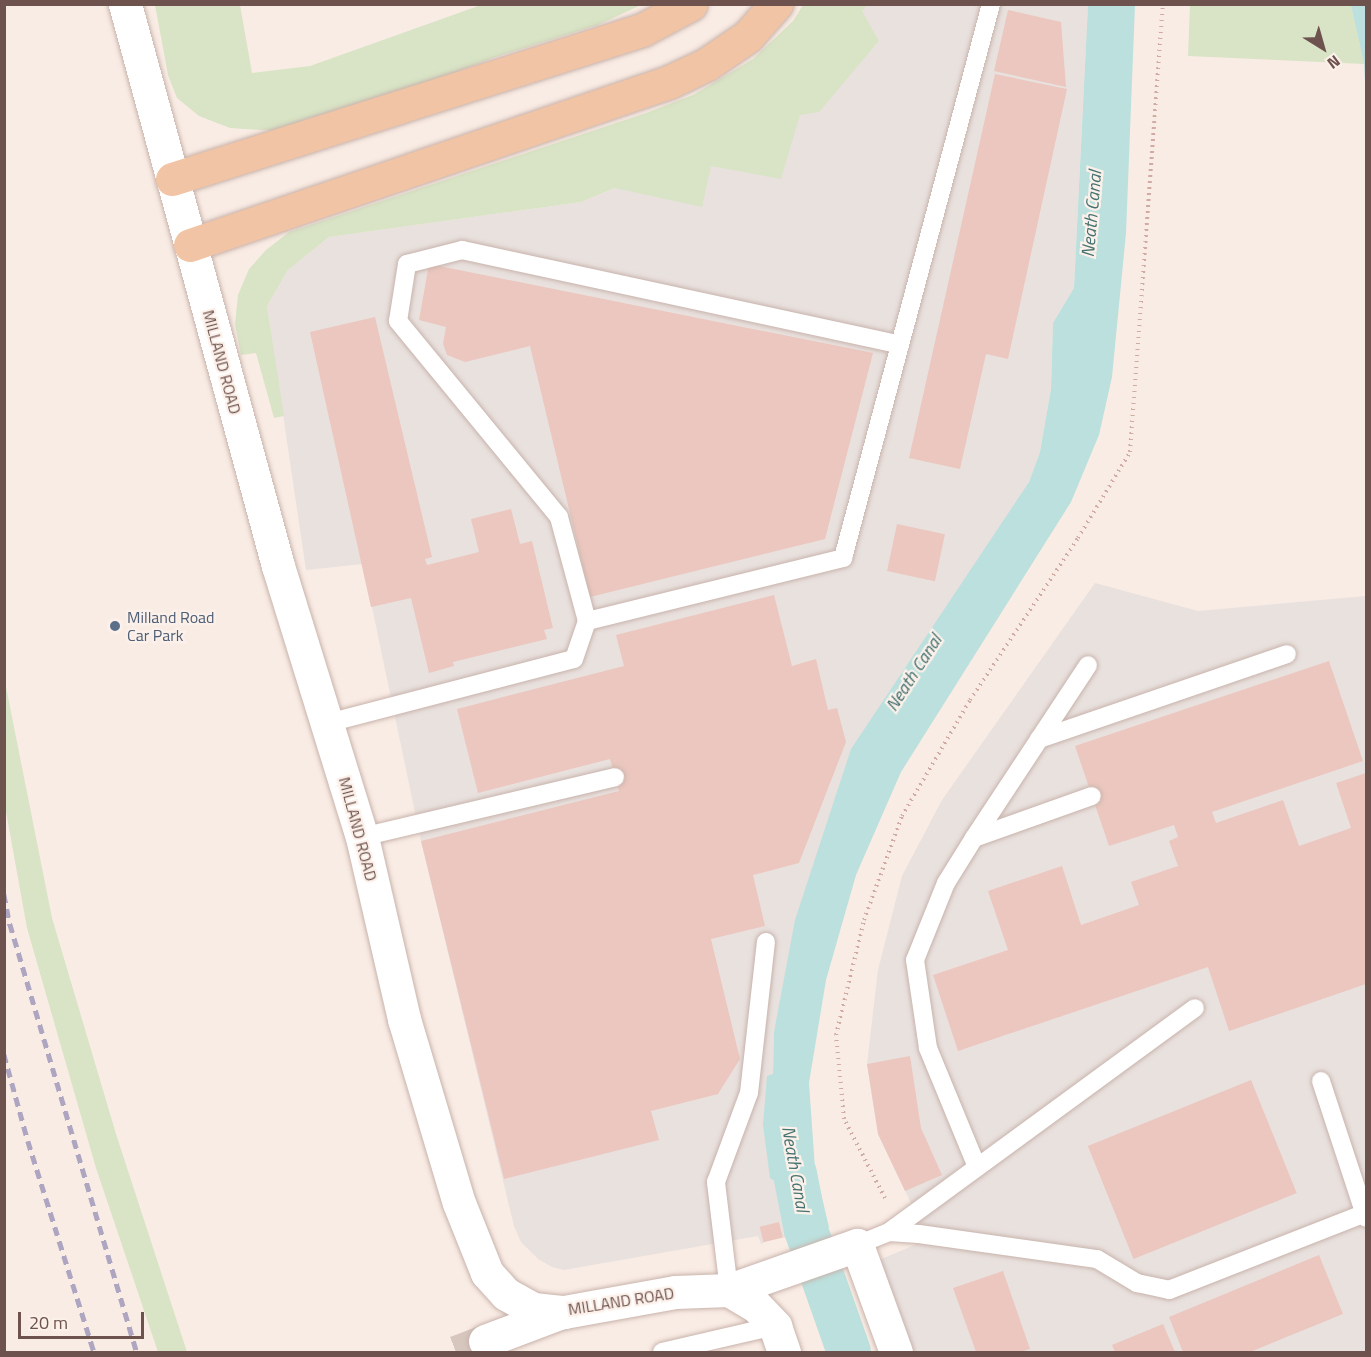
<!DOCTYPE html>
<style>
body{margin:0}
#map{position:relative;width:1371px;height:1357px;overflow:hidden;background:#f9ece4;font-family:"Titillium Web",sans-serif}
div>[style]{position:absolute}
.industrial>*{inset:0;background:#e9e1de}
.green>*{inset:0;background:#d8e4c5}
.water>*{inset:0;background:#bbe0dd}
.canal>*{height:44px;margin:-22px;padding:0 22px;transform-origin:22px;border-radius:22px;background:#bbe0dd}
.building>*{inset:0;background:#ebc7bf;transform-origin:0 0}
.minor-tunnel>*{height:33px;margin-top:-16.5px;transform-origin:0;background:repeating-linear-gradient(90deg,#d6c6be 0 33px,transparent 0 49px)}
.path>*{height:4px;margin-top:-2px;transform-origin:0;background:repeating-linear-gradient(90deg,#cfaba3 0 1.5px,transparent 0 6px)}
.roads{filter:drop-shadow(0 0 2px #c8b3ac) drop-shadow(0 0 2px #c8b3ac)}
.service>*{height:18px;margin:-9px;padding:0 9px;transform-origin:9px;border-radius:9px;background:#fff}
.minor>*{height:33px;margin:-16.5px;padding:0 16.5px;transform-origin:16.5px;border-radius:16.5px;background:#fff}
.primary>*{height:33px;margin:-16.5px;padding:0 16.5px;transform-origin:16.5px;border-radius:16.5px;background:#f0c4a4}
.rail>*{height:4.5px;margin-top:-2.25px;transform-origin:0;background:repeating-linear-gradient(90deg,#aea5c0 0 9px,transparent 0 15px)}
.dots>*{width:16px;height:16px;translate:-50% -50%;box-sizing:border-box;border:3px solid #fcf1ea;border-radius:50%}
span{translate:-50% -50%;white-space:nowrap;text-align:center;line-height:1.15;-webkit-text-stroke:4.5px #fcf1ea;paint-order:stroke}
.street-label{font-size:16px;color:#6e524d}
.service-label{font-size:16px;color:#4e5e75}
.left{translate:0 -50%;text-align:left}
.water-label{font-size:18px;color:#437270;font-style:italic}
.frame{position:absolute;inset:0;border:6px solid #6e524d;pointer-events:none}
.north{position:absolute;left:1293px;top:18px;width:60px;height:60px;-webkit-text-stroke:4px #fcf1ea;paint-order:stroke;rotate:143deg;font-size:16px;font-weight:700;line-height:24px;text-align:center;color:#6e524d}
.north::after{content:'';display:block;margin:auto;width:21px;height:27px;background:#6e524d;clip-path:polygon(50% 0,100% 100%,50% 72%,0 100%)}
.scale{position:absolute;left:18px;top:1312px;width:126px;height:27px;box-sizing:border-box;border:3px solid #6e524d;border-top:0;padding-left:8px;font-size:18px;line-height:21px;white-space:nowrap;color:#6e524d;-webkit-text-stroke:4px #fcf1ea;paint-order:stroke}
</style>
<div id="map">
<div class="industrial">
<div style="clip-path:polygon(853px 5px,1088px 5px,1074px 288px,1053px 323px,1051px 389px,1040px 452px,1029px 482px,774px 1032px,773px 1075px,784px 1187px,794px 1236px,783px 1238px,779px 1222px,760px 1228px,764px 1243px,761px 1244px,758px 1236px,564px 1270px,552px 1267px,538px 1259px,521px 1242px,514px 1226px,421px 841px,363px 564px,306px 570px,267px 306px,288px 270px,329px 237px,581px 202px,789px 117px)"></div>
<div style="clip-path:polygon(1095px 583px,1198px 611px,1366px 596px,1366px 1352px,907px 1352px,872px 1263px,917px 1244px,921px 1224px,878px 1134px,867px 1064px,878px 970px,902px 876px,942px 800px)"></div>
</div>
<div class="green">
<div style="clip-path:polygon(1351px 4px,1364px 64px,1188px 56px,1190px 5px)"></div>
<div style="clip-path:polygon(155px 5px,240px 5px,252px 73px,310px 66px,481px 5px,641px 5px,598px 25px,496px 57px,363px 107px,309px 118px,278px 131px,230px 128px,199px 116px,177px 98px,168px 75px)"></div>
<div style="clip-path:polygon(803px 5px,867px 5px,862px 11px,879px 41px,819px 112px,800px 115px,781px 179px,711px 166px,702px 207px,615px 188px,581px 202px,329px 237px,288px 270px,267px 306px,284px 416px,274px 418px,256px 353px,241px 355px,235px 324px,238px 295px,249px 269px,266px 250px,289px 232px,646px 113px,693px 95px,753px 59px,793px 21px)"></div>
<div style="clip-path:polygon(5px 682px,52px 918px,116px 1134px,187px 1352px,158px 1352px,96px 1168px,27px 928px,5px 806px)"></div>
</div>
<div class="water">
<div style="clip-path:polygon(1088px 5px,1135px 5px,1126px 233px,1112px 377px,1099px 435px,1071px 502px,901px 772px,856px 875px,826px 980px,809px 1083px,815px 1169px,829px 1227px,794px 1236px,784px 1187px,770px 1178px,763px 1125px,767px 1076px,773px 1074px,774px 1032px,795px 920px,851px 749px,1029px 482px,1040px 452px,1051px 389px,1053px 323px,1074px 288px)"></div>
<div style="clip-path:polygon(1351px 5px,1366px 5px,1366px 101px,1364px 64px)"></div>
</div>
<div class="canal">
<div style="left:795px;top:1174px;width:57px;rotate:78.9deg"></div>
<div style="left:806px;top:1230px;width:129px;rotate:70.6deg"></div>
</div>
<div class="building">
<div style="clip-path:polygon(1008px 10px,1061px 22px,1066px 87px,994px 71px)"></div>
<div style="clip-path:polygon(995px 74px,1067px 89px,1008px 359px,986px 354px,960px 469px,909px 458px)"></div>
<div style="clip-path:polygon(429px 264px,873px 353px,825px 539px,590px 597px,530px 346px,465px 362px,447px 355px,443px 344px,446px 327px,419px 320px)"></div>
<div style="clip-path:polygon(375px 317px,432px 557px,425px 559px,427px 565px,479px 552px,471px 519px,511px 509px,520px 544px,532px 541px,553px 628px,544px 630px,547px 639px,453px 662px,454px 666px,429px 673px,411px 598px,371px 607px,310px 332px)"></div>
<div style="left:897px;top:524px;width:49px;height:48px;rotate:12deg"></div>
<div style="clip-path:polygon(774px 595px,792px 666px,816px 659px,828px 710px,837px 708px,846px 742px,799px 863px,753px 875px,765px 926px,711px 939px,740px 1059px,718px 1094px,651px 1111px,659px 1140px,504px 1179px,421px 841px,619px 791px,610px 759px,478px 793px,457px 709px,624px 666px,616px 635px)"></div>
<div style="clip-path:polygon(1329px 661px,1363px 761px,1212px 812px,1216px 823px,1283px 800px,1299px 846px,1351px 828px,1336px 783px,1366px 773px,1366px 984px,1229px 1031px,1208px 967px,958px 1051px,933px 975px,1008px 950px,988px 891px,1062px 866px,1081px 925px,1139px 905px,1131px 882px,1178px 866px,1169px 841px,1178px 837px,1174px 825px,1109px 846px,1075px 746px)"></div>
<div style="clip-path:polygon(910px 1056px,921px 1128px,942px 1175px,905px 1191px,878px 1134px,867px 1064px)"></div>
<div style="left:1251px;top:1080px;width:122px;height:176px;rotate:68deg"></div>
<div style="left:779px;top:1222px;width:16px;height:20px;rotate:76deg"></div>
<div style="clip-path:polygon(1319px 1255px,1343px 1314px,1250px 1352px,1183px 1352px,1169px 1317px)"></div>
<div style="clip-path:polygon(1003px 1271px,1030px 1349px,1020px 1352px,976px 1352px,953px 1288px)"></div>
<div style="clip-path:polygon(1163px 1324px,1175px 1352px,1115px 1352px,1112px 1345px)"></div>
</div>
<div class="minor-tunnel">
<div style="left:456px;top:1352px;width:31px;rotate:-21deg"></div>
</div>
<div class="path">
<div style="left:885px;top:1198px;width:89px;rotate:-117.4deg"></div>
<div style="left:844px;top:1119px;width:84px;rotate:-95.4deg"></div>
<div style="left:836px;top:1035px;width:118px;rotate:-76.3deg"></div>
<div style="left:864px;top:920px;width:111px;rotate:-69.9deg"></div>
<div style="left:902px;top:816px;width:134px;rotate:-59.6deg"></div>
<div style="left:970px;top:700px;width:195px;rotate:-56.3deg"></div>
<div style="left:1078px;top:538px;width:100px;rotate:-58.8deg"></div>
<div style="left:1130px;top:452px;width:449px;rotate:-85.8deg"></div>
</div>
<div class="roads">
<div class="service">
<div style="left:587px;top:621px;width:264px;rotate:-13.8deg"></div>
<div style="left:843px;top:558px;width:573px;rotate:-75.04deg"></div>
<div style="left:328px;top:723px;width:254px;rotate:-14.6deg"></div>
<div style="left:574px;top:659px;width:40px;rotate:-71.1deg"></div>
<div style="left:587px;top:621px;width:108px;rotate:-105.1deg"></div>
<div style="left:559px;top:517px;width:254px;rotate:-129.4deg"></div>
<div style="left:398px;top:321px;width:58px;rotate:-81deg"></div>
<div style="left:407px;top:264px;width:57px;rotate:-14.3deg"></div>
<div style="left:462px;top:250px;width:448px;rotate:12.2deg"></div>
<div style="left:1039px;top:739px;width:262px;rotate:-18.9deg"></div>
<div style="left:362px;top:837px;width:260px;rotate:-13.3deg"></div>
<div style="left:974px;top:838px;width:207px;rotate:-56.6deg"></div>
<div style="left:1321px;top:1081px;width:144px;rotate:71.8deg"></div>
<div style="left:977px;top:1167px;width:129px;rotate:-112.4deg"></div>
<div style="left:928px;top:1048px;width:89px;rotate:-98.4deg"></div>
<div style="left:915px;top:960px;width:83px;rotate:-68.1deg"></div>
<div style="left:946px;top:883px;width:53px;rotate:-58.1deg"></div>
<div style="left:974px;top:838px;width:125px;rotate:-19.6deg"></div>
<div style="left:889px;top:1232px;width:30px;rotate:4deg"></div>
<div style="left:919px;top:1234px;width:180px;rotate:8deg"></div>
<div style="left:1097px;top:1259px;width:47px;rotate:31deg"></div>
<div style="left:1137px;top:1283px;width:33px;rotate:12deg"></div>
<div style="left:1169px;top:1290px;width:211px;rotate:-21.4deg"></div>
<div style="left:857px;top:1245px;width:35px;rotate:-22deg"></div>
<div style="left:889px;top:1232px;width:379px;rotate:-36.2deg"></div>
<div style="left:729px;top:1290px;width:109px;rotate:-96.9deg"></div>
<div style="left:716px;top:1182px;width:95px;rotate:-69.7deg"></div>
<div style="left:749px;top:1093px;width:152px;rotate:-83.6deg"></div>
<div style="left:662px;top:1352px;width:116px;rotate:-13deg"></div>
</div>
<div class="minor">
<div style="left:125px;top:4px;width:582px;rotate:74.77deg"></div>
<div style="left:278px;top:566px;width:284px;rotate:72.8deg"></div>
<div style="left:362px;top:837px;width:187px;rotate:77deg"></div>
<div style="left:404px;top:1019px;width:192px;rotate:73.4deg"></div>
<div style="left:459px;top:1203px;width:75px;rotate:68.2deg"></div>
<div style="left:487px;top:1273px;width:28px;rotate:48deg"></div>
<div style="left:506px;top:1294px;width:31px;rotate:29deg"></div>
<div style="left:533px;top:1309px;width:31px;rotate:6deg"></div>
<div style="left:564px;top:1312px;width:113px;rotate:-10.2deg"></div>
<div style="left:675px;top:1292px;width:54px;rotate:-2.1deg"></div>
<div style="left:729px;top:1290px;width:136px;rotate:-19.4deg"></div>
<div style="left:857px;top:1245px;width:114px;rotate:70deg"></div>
<div style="left:729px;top:1290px;width:31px;rotate:31deg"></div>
<div style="left:756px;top:1306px;width:28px;rotate:46deg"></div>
<div style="left:775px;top:1326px;width:28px;rotate:71deg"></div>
<div style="left:485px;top:1341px;width:82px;rotate:-20.6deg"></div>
</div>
<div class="primary">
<div style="left:172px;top:179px;width:493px;rotate:-17.6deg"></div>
<div style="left:642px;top:30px;width:55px;rotate:-28deg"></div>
<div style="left:190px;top:245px;width:506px;rotate:-18.79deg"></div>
<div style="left:669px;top:82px;width:42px;rotate:-25.3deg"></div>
<div style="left:707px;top:64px;width:50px;rotate:-34.3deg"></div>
<div style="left:748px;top:36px;width:43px;rotate:-48.8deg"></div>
</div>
</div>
<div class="rail">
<div style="left:4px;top:894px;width:31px;rotate:79deg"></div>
<div style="left:10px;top:924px;width:446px;rotate:73.5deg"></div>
<div style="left:4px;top:1054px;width:90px;rotate:74.6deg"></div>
<div style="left:28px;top:1141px;width:221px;rotate:72.6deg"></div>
</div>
<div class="dots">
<div style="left:115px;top:626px;background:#5c6f8a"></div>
</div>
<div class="street-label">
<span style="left:222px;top:362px;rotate:75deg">MILLAND ROAD</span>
<span style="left:358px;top:829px;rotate:75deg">MILLAND ROAD</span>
<span style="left:621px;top:1301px;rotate:-9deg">MILLAND ROAD</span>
</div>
<div class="service-label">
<span class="left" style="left:127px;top:626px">Milland Road<br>Car Park</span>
</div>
<div class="water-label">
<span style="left:1092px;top:214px;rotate:-85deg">Neath Canal</span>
<span style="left:914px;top:673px;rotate:-57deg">Neath Canal</span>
<span style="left:795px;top:1169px;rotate:80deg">Neath Canal</span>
</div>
<div class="frame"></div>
<div class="north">N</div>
<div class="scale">20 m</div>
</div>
